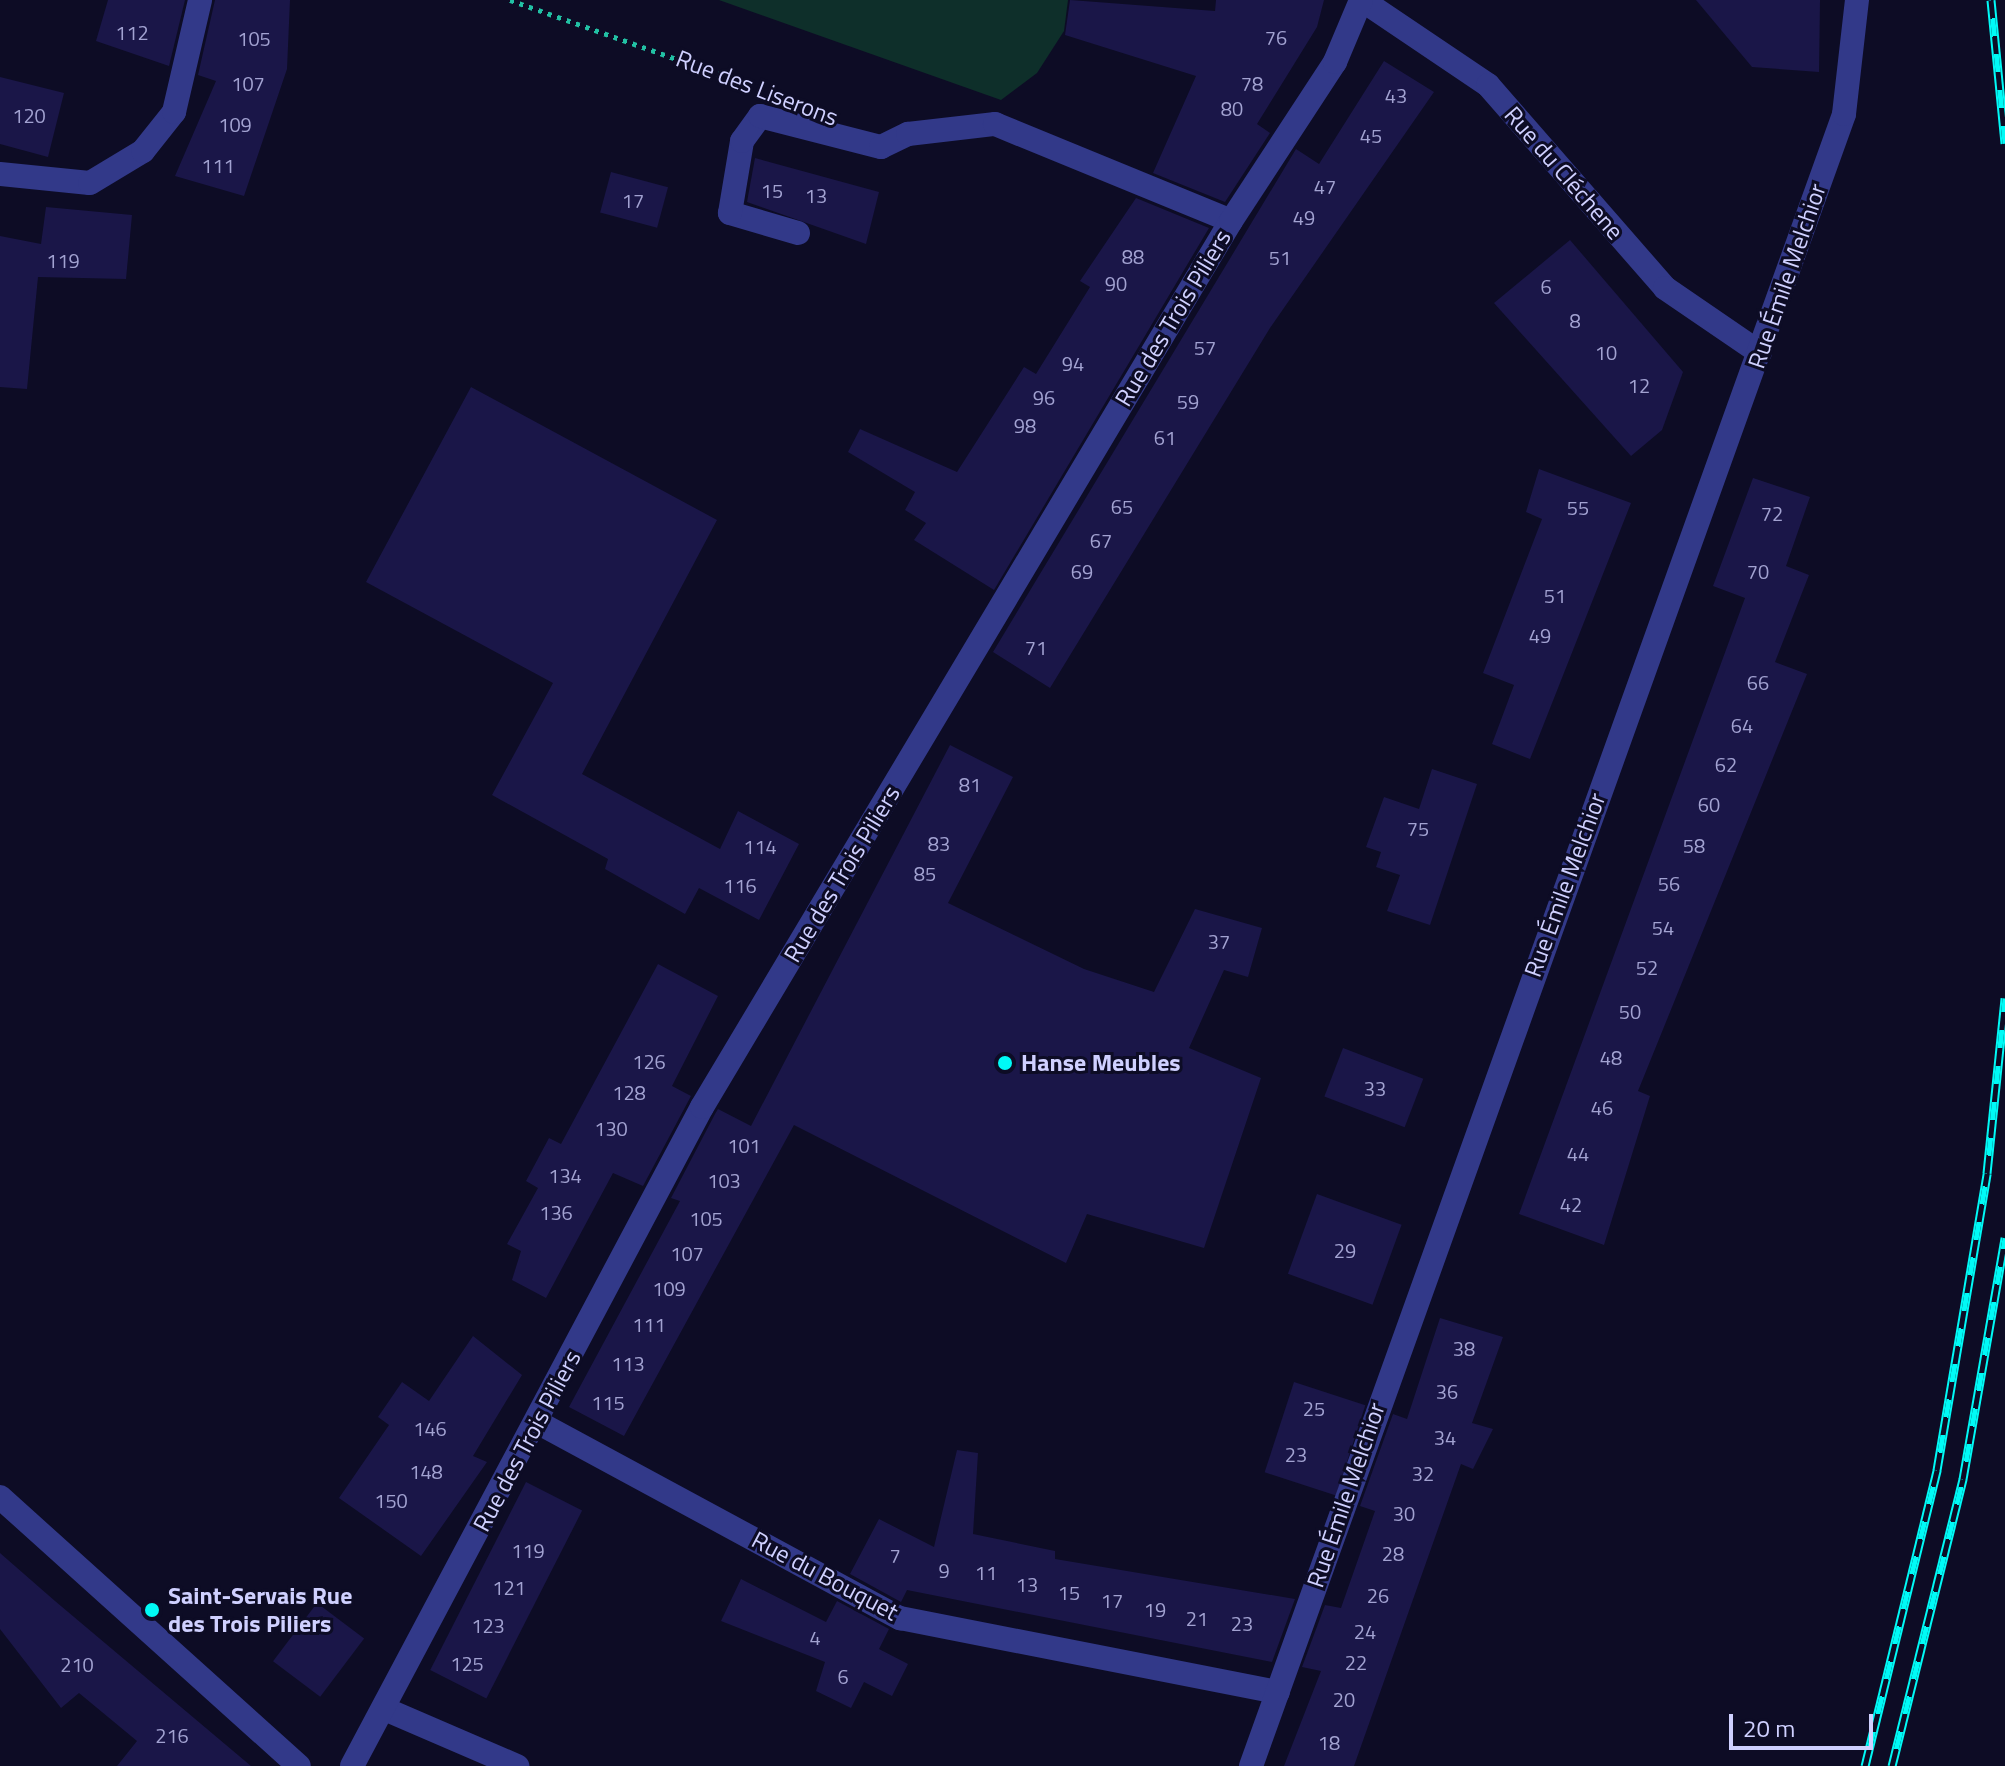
<!DOCTYPE html>
<meta charset="utf-8">
<style>
body{margin:0}
#map{position:relative;width:2005px;height:1766px;overflow:hidden;background:#0d0c25;font-family:"Titillium Web",sans-serif}
div>[style]{position:absolute}
.green>*{inset:0;background:#0e2f2a}
.building>*{inset:0;background:#1a1648;transform-origin:0 0}
.path>*{height:5px;margin-top:-2.5px;transform-origin:0;background:repeating-linear-gradient(90deg,#22c1a4 0 4px,transparent 0 10px)}
.lane>*{height:24px;margin:-12px;padding:0 12px;transform-origin:12px;border-radius:12px;background:#323989}
.street>*{height:24px;margin:-12px;padding:0 12px;transform-origin:12px;border-radius:12px;background:#323989}
.rail>*{height:9px;margin-top:-4.5px;transform-origin:0;background:repeating-linear-gradient(90deg,#0d0c25 0 18px,#00faf6 0 36px);box-sizing:border-box;border-block:2px solid #00faf6}
.dots>*{width:22px;height:22px;translate:-50% -50%;box-sizing:border-box;border:4px solid #0d0c25;border-radius:50%}
span{translate:-50% -50%;white-space:nowrap;text-align:center;line-height:1.15;-webkit-text-stroke:6px #0d0c25;paint-order:stroke}
.number-label{font-size:20px;color:#a2a2d1}
.number-label span{-webkit-text-stroke-width:0}
.street-label{font-size:24px;color:#cfd0ff}
.poi-label{font-size:24px;color:#cfd0ff;font-weight:700}
.left{translate:0 -50%;text-align:left}
.scale{position:absolute;left:1729px;top:1714px;width:144px;height:36px;box-sizing:border-box;border:4px solid #cfd0ff;border-top:0;padding-left:10px;font-size:24px;line-height:28px;white-space:nowrap;color:#cfd0ff;-webkit-text-stroke:6px #0d0c25;paint-order:stroke}
</style>
<div id="map">
<div class="green">
<div style="clip-path:polygon(719px 0,1068px 0,1064px 31px,1037px 73px,1001px 100px)"></div>
</div>
<div class="building">
<div style="clip-path:polygon(108px 0,185px 0,169px 66px,96px 41px)"></div>
<div style="clip-path:polygon(215px 0,290px 0,287px 69px,244px 196px,175px 176px,216px 81px,198px 75px)"></div>
<div style="clip-path:polygon(1070px 0,1215px 11px,1216px 0,1324px 0,1317px 27px,1257px 124px,1270px 133px,1225px 202px,1153px 173px,1196px 76px,1065px 35px)"></div>
<div style="clip-path:polygon(1696px 0,1820px 0,1819px 72px,1752px 67px)"></div>
<div style="clip-path:polygon(1384px 61px,1434px 92px,1270px 328px,1050px 688px,993px 652px,1296px 149px,1319px 164px)"></div>
<div style="clip-path:polygon(0 77px,64px 93px,48px 157px,0 144px)"></div>
<div style="clip-path:polygon(755px 158px,879px 192px,866px 244px,747px 202px)"></div>
<div style="left:611px;top:172px;width:59px;height:42px;rotate:15deg"></div>
<div style="clip-path:polygon(1136px 198px,1209px 228px,994px 590px,914px 540px,926px 523px,905px 510px,915px 492px,848px 452px,860px 429px,957px 472px,1024px 367px,1036px 374px,1090px 287px,1080px 281px)"></div>
<div style="clip-path:polygon(46px 207px,132px 215px,126px 279px,38px 277px,27px 389px,0 387px,0 236px,41px 244px)"></div>
<div style="clip-path:polygon(1570px 240px,1683px 372px,1662px 430px,1631px 456px,1494px 303px)"></div>
<div style="clip-path:polygon(471px 387px,717px 520px,582px 774px,720px 849px,738px 811px,799px 844px,759px 920px,699px 888px,685px 914px,605px 869px,608px 859px,492px 795px,553px 683px,366px 582px)"></div>
<div style="clip-path:polygon(1539px 469px,1631px 503px,1530px 759px,1492px 744px,1514px 685px,1483px 673px,1542px 519px,1526px 512px)"></div>
<div style="clip-path:polygon(1753px 478px,1810px 497px,1786px 566px,1809px 575px,1775px 662px,1807px 674px,1638px 1091px,1650px 1096px,1604px 1245px,1519px 1214px,1745px 598px,1713px 586px)"></div>
<div style="clip-path:polygon(950px 745px,1013px 777px,948px 903px,1084px 969px,1154px 992px,1195px 909px,1262px 928px,1248px 977px,1224px 970px,1189px 1048px,1261px 1078px,1204px 1248px,1087px 1214px,1066px 1263px,794px 1125px,624px 1436px,569px 1407px,680px 1201px,671px 1198px,715px 1114px,718px 1109px,751px 1126px)"></div>
<div style="clip-path:polygon(1432px 769px,1477px 784px,1430px 925px,1387px 911px,1400px 875px,1376px 867px,1381px 852px,1366px 847px,1384px 797px,1419px 809px)"></div>
<div style="clip-path:polygon(658px 964px,718px 996px,672px 1086px,691px 1096px,643px 1186px,613px 1173px,546px 1298px,512px 1280px,521px 1251px,507px 1244px,538px 1188px,526px 1181px,549px 1138px,561px 1144px)"></div>
<div style="left:1343px;top:1048px;width:86px;height:52px;rotate:21deg"></div>
<div style="left:1317px;top:1194px;width:90px;height:85px;rotate:20deg"></div>
<div style="clip-path:polygon(1440px 1318px,1503px 1337px,1472px 1423px,1493px 1429px,1473px 1469px,1461px 1464px,1354px 1766px,1284px 1766px,1321px 1671px,1302px 1667px,1325px 1605px,1341px 1608px,1375px 1511px,1360px 1506px,1393px 1414px,1407px 1419px)"></div>
<div style="clip-path:polygon(473px 1336px,522px 1375px,473px 1456px,487px 1462px,421px 1556px,339px 1498px,389px 1425px,378px 1417px,402px 1382px,429px 1401px)"></div>
<div style="left:1294px;top:1382px;width:75px;height:95px;rotate:18deg"></div>
<div style="clip-path:polygon(957px 1450px,978px 1453px,973px 1534px,1055px 1551px,1055px 1559px,1295px 1599px,1272px 1662px,907px 1590px,901px 1602px,850px 1574px,879px 1519px,934px 1547px)"></div>
<div style="left:526px;top:1482px;width:63px;height:211px;rotate:27deg"></div>
<div style="clip-path:polygon(0 1553px,55px 1601px,251px 1766px,117px 1766px,137px 1741px,79px 1693px,61px 1708px,0 1629px)"></div>
<div style="clip-path:polygon(741px 1579px,826px 1622px,837px 1601px,889px 1629px,879px 1649px,908px 1664px,892px 1696px,864px 1682px,851px 1708px,816px 1691px,825px 1662px,721px 1621px)"></div>
<div style="left:317px;top:1603px;width:59px;height:73px;rotate:37deg"></div>
</div>
<div class="path">
<div style="left:510px;top:0;width:248px;rotate:19.5deg"></div>
</div>
<div class="lane">
<div style="left:798px;top:233px;width:71px;rotate:-163.6deg"></div>
<div style="left:730px;top:213px;width:73px;rotate:-80.5deg"></div>
<div style="left:742px;top:141px;width:31px;rotate:-54deg"></div>
<div style="left:760px;top:116px;width:125px;rotate:14.4deg"></div>
<div style="left:881px;top:147px;width:30px;rotate:-26deg"></div>
<div style="left:908px;top:134px;width:88px;rotate:-6.6deg"></div>
<div style="left:995px;top:124px;width:255px;rotate:22.3deg"></div>
</div>
<div class="street">
<div style="left:1362px;top:0;width:152px;rotate:34deg"></div>
<div style="left:1488px;top:85px;width:269px;rotate:48.9deg"></div>
<div style="left:1665px;top:288px;width:115px;rotate:34.4deg"></div>
<div style="left:0;top:174px;width:90px;rotate:5.7deg"></div>
<div style="left:90px;top:183px;width:62px;rotate:-31.1deg"></div>
<div style="left:143px;top:151px;width:50px;rotate:-51.5deg"></div>
<div style="left:174px;top:112px;width:115px;rotate:-76.9deg"></div>
<div style="left:537px;top:1422px;width:413px;rotate:28.4deg"></div>
<div style="left:900px;top:1618px;width:385px;rotate:11.1deg"></div>
<div style="left:0;top:1497px;width:402px;rotate:42deg"></div>
<div style="left:387px;top:1710px;width:142px;rotate:23.3deg"></div>
<div style="left:352px;top:1766px;width:746px;rotate:-62.03deg"></div>
<div style="left:702px;top:1107px;width:1032px;rotate:-59.16deg"></div>
<div style="left:1231px;top:221px;width:190px;rotate:-56.8deg"></div>
<div style="left:1335px;top:62px;width:67px;rotate:-67.2deg"></div>
<div style="left:1251px;top:1766px;width:1755px;rotate:-70.25deg"></div>
<div style="left:1844px;top:114px;width:115px;rotate:-83.5deg"></div>
</div>
<div class="rail">
<div style="left:1991px;top:0;width:144px;rotate:84.4deg"></div>
<div style="left:1865px;top:1766px;width:305px;rotate:-76.3deg"></div>
<div style="left:1937px;top:1470px;width:301px;rotate:-80.4deg"></div>
<div style="left:1987px;top:1173px;width:176px;rotate:-84.1deg"></div>
<div style="left:1892px;top:1766px;width:296px;rotate:-76.1deg"></div>
<div style="left:1963px;top:1479px;width:245px;rotate:-80.1deg"></div>
</div>
<div class="dots">
<div style="left:1005px;top:1063px;background:#00faf6"></div>
<div style="left:152px;top:1610px;background:#00faf6"></div>
</div>
<div class="number-label">
<span style="left:132px;top:32px">112</span>
<span style="left:1276px;top:37px">76</span>
<span style="left:254px;top:38px">105</span>
<span style="left:248px;top:83px">107</span>
<span style="left:1252px;top:83px">78</span>
<span style="left:1396px;top:95px">43</span>
<span style="left:1232px;top:108px">80</span>
<span style="left:29px;top:115px">120</span>
<span style="left:235px;top:124px">109</span>
<span style="left:1371px;top:135px">45</span>
<span style="left:218px;top:165px">111</span>
<span style="left:1325px;top:186px">47</span>
<span style="left:772px;top:190px">15</span>
<span style="left:816px;top:195px">13</span>
<span style="left:633px;top:200px">17</span>
<span style="left:1304px;top:217px">49</span>
<span style="left:1133px;top:256px">88</span>
<span style="left:1280px;top:257px">51</span>
<span style="left:63px;top:260px">119</span>
<span style="left:1116px;top:283px">90</span>
<span style="left:1546px;top:286px">6</span>
<span style="left:1575px;top:320px">8</span>
<span style="left:1205px;top:347px">57</span>
<span style="left:1606px;top:352px">10</span>
<span style="left:1073px;top:363px">94</span>
<span style="left:1639px;top:385px">12</span>
<span style="left:1044px;top:397px">96</span>
<span style="left:1188px;top:401px">59</span>
<span style="left:1025px;top:425px">98</span>
<span style="left:1165px;top:437px">61</span>
<span style="left:1122px;top:506px">65</span>
<span style="left:1578px;top:507px">55</span>
<span style="left:1772px;top:513px">72</span>
<span style="left:1101px;top:540px">67</span>
<span style="left:1082px;top:571px">69</span>
<span style="left:1758px;top:571px">70</span>
<span style="left:1555px;top:595px">51</span>
<span style="left:1540px;top:635px">49</span>
<span style="left:1036px;top:647px">71</span>
<span style="left:1758px;top:682px">66</span>
<span style="left:1742px;top:725px">64</span>
<span style="left:1726px;top:764px">62</span>
<span style="left:970px;top:784px">81</span>
<span style="left:1709px;top:804px">60</span>
<span style="left:1418px;top:828px">75</span>
<span style="left:939px;top:843px">83</span>
<span style="left:1694px;top:845px">58</span>
<span style="left:760px;top:846px">114</span>
<span style="left:925px;top:873px">85</span>
<span style="left:1669px;top:883px">56</span>
<span style="left:740px;top:885px">116</span>
<span style="left:1663px;top:927px">54</span>
<span style="left:1219px;top:941px">37</span>
<span style="left:1647px;top:967px">52</span>
<span style="left:1630px;top:1011px">50</span>
<span style="left:1611px;top:1057px">48</span>
<span style="left:649px;top:1061px">126</span>
<span style="left:1375px;top:1088px">33</span>
<span style="left:629px;top:1092px">128</span>
<span style="left:1602px;top:1107px">46</span>
<span style="left:611px;top:1128px">130</span>
<span style="left:744px;top:1145px">101</span>
<span style="left:1578px;top:1153px">44</span>
<span style="left:565px;top:1175px">134</span>
<span style="left:724px;top:1180px">103</span>
<span style="left:1571px;top:1204px">42</span>
<span style="left:556px;top:1212px">136</span>
<span style="left:706px;top:1218px">105</span>
<span style="left:1345px;top:1250px">29</span>
<span style="left:687px;top:1253px">107</span>
<span style="left:669px;top:1288px">109</span>
<span style="left:649px;top:1324px">111</span>
<span style="left:1464px;top:1348px">38</span>
<span style="left:628px;top:1363px">113</span>
<span style="left:1447px;top:1391px">36</span>
<span style="left:608px;top:1402px">115</span>
<span style="left:1314px;top:1408px">25</span>
<span style="left:430px;top:1428px">146</span>
<span style="left:1445px;top:1437px">34</span>
<span style="left:1296px;top:1454px">23</span>
<span style="left:426px;top:1471px">148</span>
<span style="left:1423px;top:1473px">32</span>
<span style="left:391px;top:1500px">150</span>
<span style="left:1404px;top:1513px">30</span>
<span style="left:528px;top:1550px">119</span>
<span style="left:1393px;top:1553px">28</span>
<span style="left:895px;top:1555px">7</span>
<span style="left:944px;top:1570px">9</span>
<span style="left:986px;top:1572px">11</span>
<span style="left:1027px;top:1584px">13</span>
<span style="left:509px;top:1587px">121</span>
<span style="left:1069px;top:1592px">15</span>
<span style="left:1378px;top:1595px">26</span>
<span style="left:1112px;top:1600px">17</span>
<span style="left:1155px;top:1609px">19</span>
<span style="left:1197px;top:1618px">21</span>
<span style="left:1242px;top:1623px">23</span>
<span style="left:488px;top:1625px">123</span>
<span style="left:1365px;top:1631px">24</span>
<span style="left:815px;top:1637px">4</span>
<span style="left:1356px;top:1662px">22</span>
<span style="left:467px;top:1663px">125</span>
<span style="left:77px;top:1664px">210</span>
<span style="left:843px;top:1676px">6</span>
<span style="left:1344px;top:1699px">20</span>
<span style="left:172px;top:1735px">216</span>
<span style="left:1329px;top:1742px">18</span>
</div>
<div class="street-label">
<span style="left:757px;top:88px;rotate:21deg">Rue des Liserons</span>
<span style="left:1564px;top:173px;rotate:49deg">Rue du Cléchene</span>
<span style="left:1787px;top:276px;rotate:-71deg">Rue Émile Melchior</span>
<span style="left:1173px;top:318px;rotate:-59deg">Rue des Trois Piliers</span>
<span style="left:842px;top:874px;rotate:-59deg">Rue des Trois Piliers</span>
<span style="left:1565px;top:885px;rotate:-70deg">Rue Émile Melchior</span>
<span style="left:527px;top:1441px;rotate:-62deg">Rue des Trois Piliers</span>
<span style="left:1346px;top:1495px;rotate:-71deg">Rue Émile Melchior</span>
<span style="left:825px;top:1576px;rotate:28deg">Rue du Bouquet</span>
</div>
<div class="poi-label">
<span class="left" style="left:1021px;top:1063px">Hanse Meubles</span>
<span class="left" style="left:168px;top:1610px">Saint-Servais Rue<br>des Trois Piliers</span>
</div>
<div class="scale">20 m</div>
</div>
